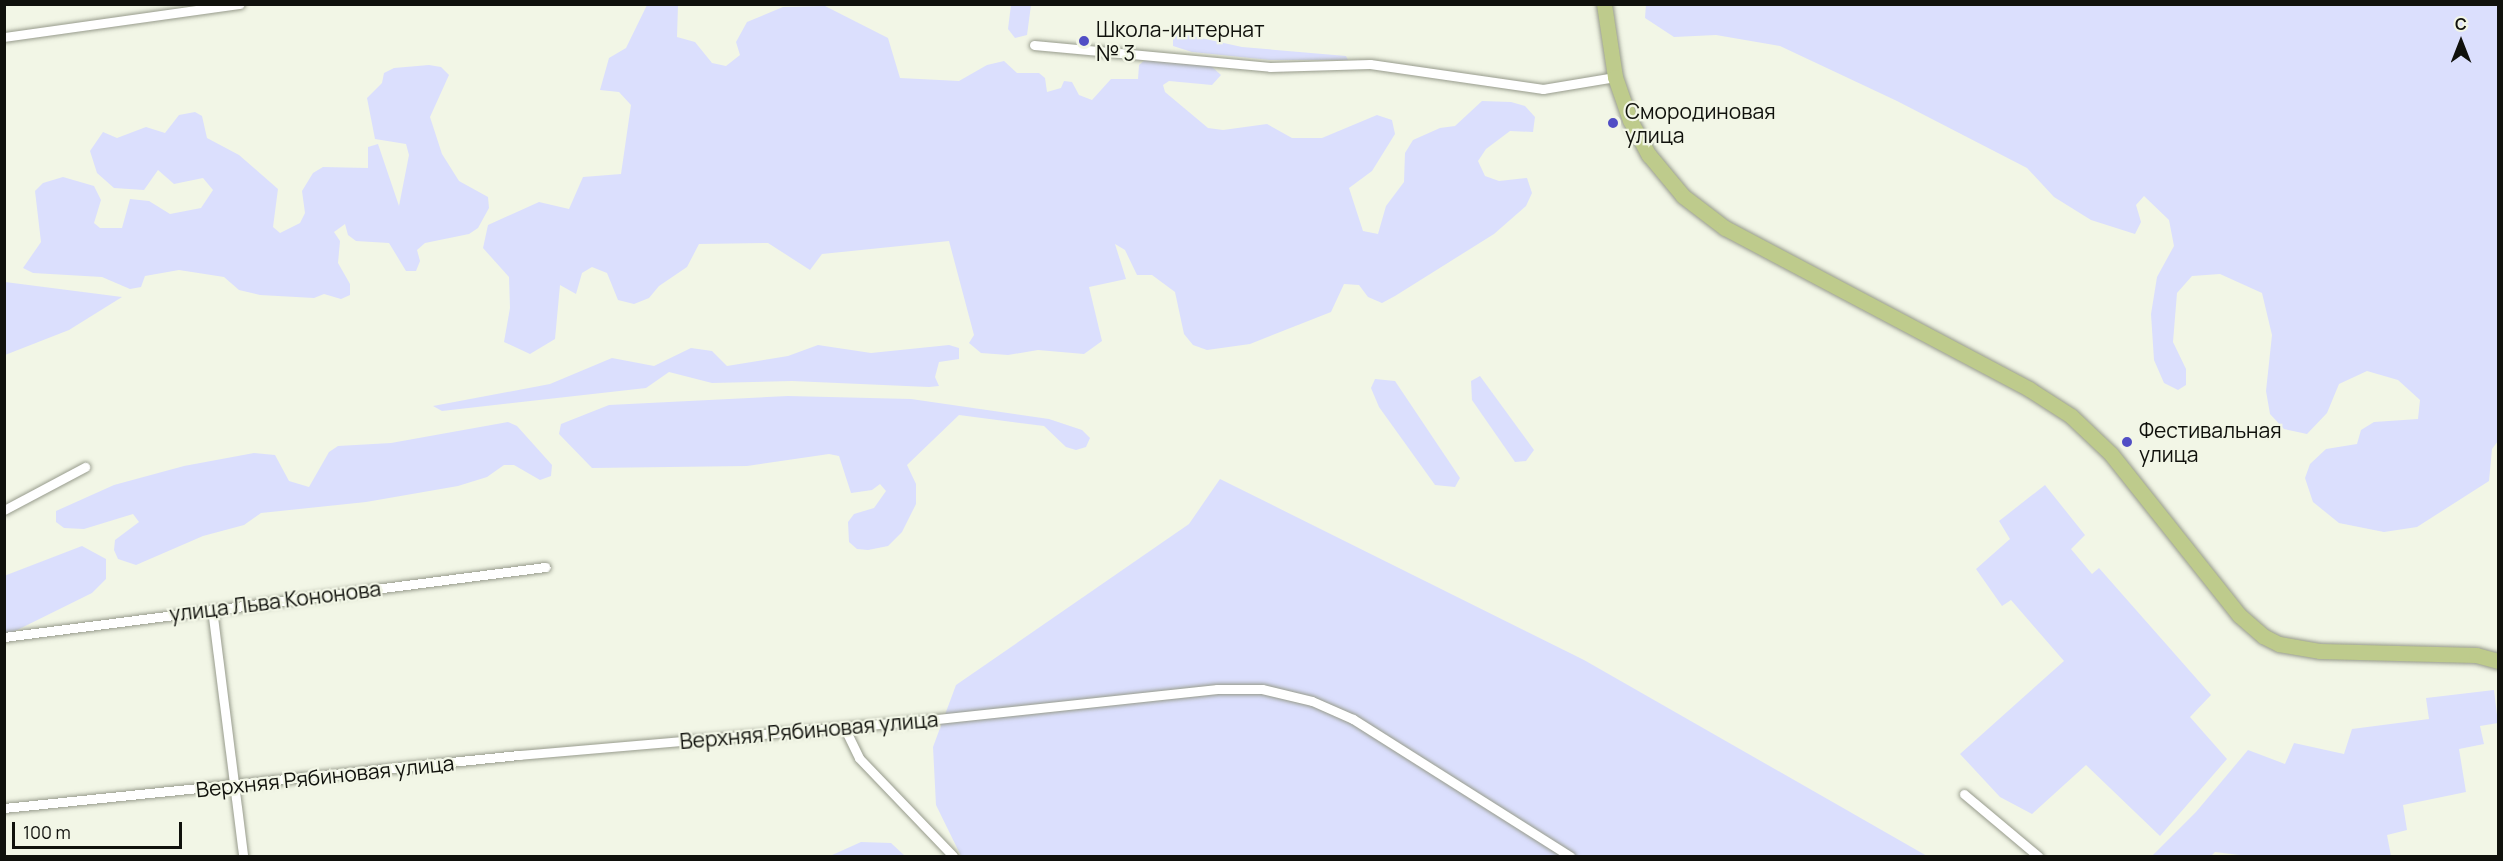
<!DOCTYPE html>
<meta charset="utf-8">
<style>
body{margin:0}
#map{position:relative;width:2503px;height:861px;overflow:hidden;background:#f2f6e6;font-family:Manrope,sans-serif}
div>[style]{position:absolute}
.green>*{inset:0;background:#dbdffd}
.roads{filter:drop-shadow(0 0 2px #979b8c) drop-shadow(0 0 2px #979b8c)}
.street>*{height:9px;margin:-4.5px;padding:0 4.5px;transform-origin:4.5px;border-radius:4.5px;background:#fff}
.primary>*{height:15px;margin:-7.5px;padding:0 7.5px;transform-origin:7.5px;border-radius:7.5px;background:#becb8c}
.dots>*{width:16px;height:16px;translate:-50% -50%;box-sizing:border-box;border:3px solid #f2f6e6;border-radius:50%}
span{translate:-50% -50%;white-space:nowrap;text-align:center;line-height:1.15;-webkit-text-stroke:4.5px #f2f6e6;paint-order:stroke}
.poi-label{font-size:21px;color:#10110c}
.left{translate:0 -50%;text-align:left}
.street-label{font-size:21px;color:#10110c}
.frame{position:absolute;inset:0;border:6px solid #10110c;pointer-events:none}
.north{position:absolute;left:2431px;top:12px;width:60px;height:60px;-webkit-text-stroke:4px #f2f6e6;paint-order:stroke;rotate:0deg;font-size:16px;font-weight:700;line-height:24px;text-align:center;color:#10110c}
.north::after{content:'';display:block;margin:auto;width:21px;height:27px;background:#10110c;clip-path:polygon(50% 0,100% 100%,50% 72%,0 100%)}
.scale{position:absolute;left:12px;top:822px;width:170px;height:27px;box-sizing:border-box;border:3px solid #10110c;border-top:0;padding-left:8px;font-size:18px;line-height:21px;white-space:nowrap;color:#10110c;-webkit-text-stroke:4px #f2f6e6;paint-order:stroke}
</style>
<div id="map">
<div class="green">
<div style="clip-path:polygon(1646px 4px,2498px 5px,2498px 441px,2492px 449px,2489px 481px,2417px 527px,2384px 532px,2339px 523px,2313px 502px,2305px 478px,2310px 464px,2326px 449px,2357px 444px,2361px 430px,2374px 422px,2418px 419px,2420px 400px,2398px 380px,2367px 371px,2339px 384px,2327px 413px,2307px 434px,2284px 429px,2270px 414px,2266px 391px,2272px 335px,2262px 293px,2220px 274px,2192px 276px,2177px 293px,2173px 342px,2186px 369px,2186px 385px,2178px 390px,2164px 383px,2154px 360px,2151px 314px,2157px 277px,2174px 246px,2169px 220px,2144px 196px,2136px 205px,2141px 222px,2135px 234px,2091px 220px,2054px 197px,2027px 168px,1897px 101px,1780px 46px,1716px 35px,1674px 37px,1645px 18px)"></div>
<div style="clip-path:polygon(647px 5px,678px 5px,677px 37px,695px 42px,712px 63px,726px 66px,740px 55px,736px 42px,747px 22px,783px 7px,825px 6px,888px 38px,900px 78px,959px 81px,987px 65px,1004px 61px,1017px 73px,1039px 73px,1045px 78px,1047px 92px,1061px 88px,1064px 81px,1072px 82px,1079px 95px,1092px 100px,1111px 79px,1138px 79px,1139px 65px,1145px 60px,1211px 66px,1221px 75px,1212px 85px,1169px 81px,1163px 85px,1165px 92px,1208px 128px,1223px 130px,1267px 124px,1292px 138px,1322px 138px,1377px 115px,1392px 120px,1395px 134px,1372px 171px,1349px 188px,1363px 231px,1378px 234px,1386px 206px,1404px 182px,1405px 153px,1413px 140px,1440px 128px,1455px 126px,1482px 101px,1511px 102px,1525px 106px,1535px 117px,1533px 132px,1510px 131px,1486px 149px,1478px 161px,1485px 176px,1499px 181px,1527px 178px,1532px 193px,1526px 206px,1494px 234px,1395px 296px,1382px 303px,1368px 297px,1359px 285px,1344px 284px,1331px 312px,1250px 344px,1207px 350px,1193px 345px,1184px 334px,1175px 292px,1152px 275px,1137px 275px,1125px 250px,1115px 244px,1126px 279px,1089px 287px,1102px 341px,1084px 354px,1038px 350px,1008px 355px,981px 353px,969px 343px,974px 335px,949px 241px,822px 254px,810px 270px,768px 243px,699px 244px,687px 267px,659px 286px,649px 298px,634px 304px,618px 300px,607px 273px,592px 267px,582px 273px,576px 294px,560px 285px,555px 339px,530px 354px,504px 342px,510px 308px,509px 277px,483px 248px,488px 225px,539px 202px,569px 209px,583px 177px,621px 174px,631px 105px,619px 92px,600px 90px,609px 58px,626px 48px)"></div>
<div style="clip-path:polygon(1011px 5px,1031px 5px,1027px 35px,1015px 38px,1008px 29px)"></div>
<div style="clip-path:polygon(1178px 33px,1242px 47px,1346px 56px,1348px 60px,1270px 60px,1192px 52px,1173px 46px,1173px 35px)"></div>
<div style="clip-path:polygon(429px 65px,441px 67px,449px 75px,430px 117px,442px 154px,459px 181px,488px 197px,489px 208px,478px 228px,469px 234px,425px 243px,417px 250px,420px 261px,416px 271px,406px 271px,389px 243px,356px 241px,348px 235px,345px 224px,334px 232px,340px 241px,338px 263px,350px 284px,350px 295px,341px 299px,324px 294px,314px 298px,260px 295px,239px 290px,224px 277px,179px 270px,145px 276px,141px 287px,130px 289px,102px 277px,33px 273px,23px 268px,41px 242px,35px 191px,43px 183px,63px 177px,94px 186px,101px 200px,94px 223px,100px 228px,122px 228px,130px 199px,149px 201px,170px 214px,201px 208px,213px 190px,203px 178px,174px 184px,158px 170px,144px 190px,114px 188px,97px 173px,90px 151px,103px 132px,117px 138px,146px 127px,165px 133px,179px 115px,195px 112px,202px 116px,207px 138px,239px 155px,278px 189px,273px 227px,280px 233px,300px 223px,305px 213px,302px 191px,313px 173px,323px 167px,368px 168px,368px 147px,378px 144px,399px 206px,409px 155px,406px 144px,375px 139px,367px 98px,382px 83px,384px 73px,394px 68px)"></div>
<div style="clip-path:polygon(5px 282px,122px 297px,69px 330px,5px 355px)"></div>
<div style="clip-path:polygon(818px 345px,871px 353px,949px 345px,959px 348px,959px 359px,939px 362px,935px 377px,939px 386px,929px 387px,792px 381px,712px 383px,669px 372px,646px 388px,442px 411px,433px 406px,550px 384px,612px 358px,654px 366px,691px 348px,712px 351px,727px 366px,788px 356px)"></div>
<div style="clip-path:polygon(1480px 376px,1534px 450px,1526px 461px,1515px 462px,1472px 400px,1471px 381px)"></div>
<div style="clip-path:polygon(1375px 379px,1395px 381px,1460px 478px,1455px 487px,1435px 485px,1379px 407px,1371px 388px)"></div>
<div style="clip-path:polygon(788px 396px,911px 399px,1049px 419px,1082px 430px,1090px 438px,1086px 447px,1076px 450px,1066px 447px,1044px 426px,959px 415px,907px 465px,916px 484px,916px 504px,902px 532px,888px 546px,868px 550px,857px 549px,849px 542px,848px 522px,854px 514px,874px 508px,886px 491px,880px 484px,872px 490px,851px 493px,839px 456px,829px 454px,747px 466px,592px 468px,559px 434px,561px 424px,609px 405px)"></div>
<div style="clip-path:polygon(508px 422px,517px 426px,552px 465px,551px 476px,540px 480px,514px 465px,504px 465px,487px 477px,458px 486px,366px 502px,261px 513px,244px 525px,203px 536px,136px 565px,118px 559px,114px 550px,115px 540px,139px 522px,133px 514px,84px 529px,64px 528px,56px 522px,56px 511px,114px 485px,184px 466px,254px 453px,275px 455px,289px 481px,309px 487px,329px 452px,338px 446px,391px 443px)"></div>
<div style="clip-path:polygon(1220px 479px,1584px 660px,1927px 856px,961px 856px,936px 805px,933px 747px,956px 685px,1189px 524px)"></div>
<div style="clip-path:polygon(2045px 485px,2085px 535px,2071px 549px,2092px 574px,2099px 568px,2211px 695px,2190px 717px,2227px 759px,2160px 836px,2086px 765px,2032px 814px,2000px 797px,1960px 754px,2064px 661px,2011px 600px,2002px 606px,1976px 569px,2010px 539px,1999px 521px)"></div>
<div style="clip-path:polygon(82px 546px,106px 559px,106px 579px,92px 593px,5px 636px,4px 576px)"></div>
<div style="clip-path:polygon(2494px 690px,2498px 723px,2480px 726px,2484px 744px,2459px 749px,2466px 792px,2403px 805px,2407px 830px,2387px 835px,2391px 856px,2247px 856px,2215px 852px,2211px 856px,2152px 856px,2196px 812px,2248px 750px,2285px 764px,2294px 743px,2344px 754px,2352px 729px,2429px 719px,2426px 698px)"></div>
<div style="clip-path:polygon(861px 842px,891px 843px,905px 856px,830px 856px)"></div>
</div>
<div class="roads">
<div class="street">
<div style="left:4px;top:37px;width:238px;rotate:-8deg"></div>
<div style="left:1034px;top:45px;width:237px;rotate:5.3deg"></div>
<div style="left:1270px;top:67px;width:100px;rotate:-1.7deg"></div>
<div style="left:1370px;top:64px;width:175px;rotate:8.2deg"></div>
<div style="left:1543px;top:89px;width:73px;rotate:-9.5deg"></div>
<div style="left:4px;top:510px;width:92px;rotate:-28deg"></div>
<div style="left:212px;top:609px;width:249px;rotate:82.8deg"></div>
<div style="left:4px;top:637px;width:546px;rotate:-7.37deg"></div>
<div style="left:844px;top:727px;width:34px;rotate:64deg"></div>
<div style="left:859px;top:758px;width:136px;rotate:46.2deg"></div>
<div style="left:1964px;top:794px;width:97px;rotate:40deg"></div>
<div style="left:4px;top:808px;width:518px;rotate:-5.88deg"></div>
<div style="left:519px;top:755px;width:410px;rotate:-4.9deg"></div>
<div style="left:928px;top:720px;width:291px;rotate:-6.1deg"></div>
<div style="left:1217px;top:689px;width:45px"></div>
<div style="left:1262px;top:689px;width:51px;rotate:13.5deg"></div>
<div style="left:1312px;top:701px;width:45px;rotate:23.7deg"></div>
<div style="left:1353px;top:719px;width:257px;rotate:32.3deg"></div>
</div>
<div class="primary">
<div style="left:1604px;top:4px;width:74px;rotate:81.4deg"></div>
<div style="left:1615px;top:77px;width:46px;rotate:70.8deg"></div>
<div style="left:1630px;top:120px;width:40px;rotate:62deg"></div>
<div style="left:1649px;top:155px;width:53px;rotate:50.3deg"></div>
<div style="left:1683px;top:196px;width:53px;rotate:37.3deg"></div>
<div style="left:1725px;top:228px;width:344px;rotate:27.9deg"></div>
<div style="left:2029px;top:389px;width:50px;rotate:32.7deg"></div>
<div style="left:2071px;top:416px;width:55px;rotate:43.5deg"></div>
<div style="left:2111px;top:454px;width:206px;rotate:51.5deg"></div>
<div style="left:2239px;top:615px;width:32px;rotate:41deg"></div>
<div style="left:2263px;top:636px;width:18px;rotate:27deg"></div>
<div style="left:2279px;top:644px;width:42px;rotate:9.7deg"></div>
<div style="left:2320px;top:651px;width:156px;rotate:1.5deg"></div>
<div style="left:2476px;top:655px;width:23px;rotate:15deg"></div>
</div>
</div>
<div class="dots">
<div style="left:1084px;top:41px;background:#514ec5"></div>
<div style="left:1613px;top:123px;background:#514ec5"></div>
<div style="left:2127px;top:442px;background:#514ec5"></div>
</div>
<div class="poi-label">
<span class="left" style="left:1096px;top:41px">Школа-интернат<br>№ 3</span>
<span class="left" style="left:1625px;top:123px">Смородиновая<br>улица</span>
<span class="left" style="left:2139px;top:442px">Фестивальная<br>улица</span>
</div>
<div class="street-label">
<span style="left:275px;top:601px;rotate:-7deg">улица Льва Кононова</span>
<span style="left:809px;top:730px;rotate:-5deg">Верхняя Рябиновая улица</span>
<span style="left:325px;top:776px;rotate:-6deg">Верхняя Рябиновая улица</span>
</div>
<div class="frame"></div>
<div class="north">С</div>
<div class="scale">100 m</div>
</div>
